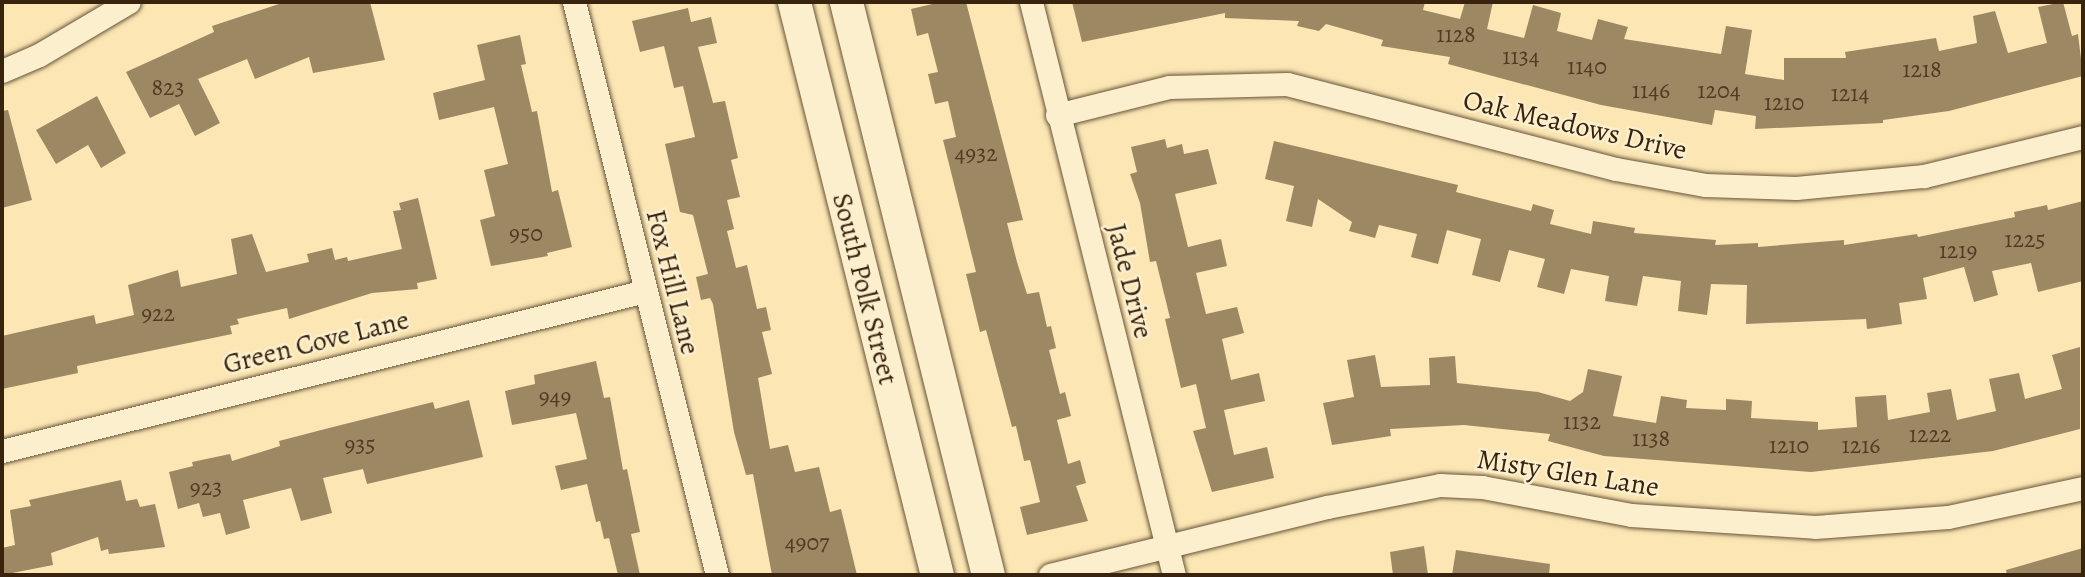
<!DOCTYPE html>
<style>
body{margin:0}
#map{position:relative;width:2085px;height:577px;overflow:hidden;background:#fbe6b4;font-family:Alegreya,serif}
div>[style]{position:absolute}
.building>*{inset:0;background:#9d8864}
.roads{filter:drop-shadow(0 0 2px #685438) drop-shadow(0 0 2px #685438)}
.street>*{height:23px;margin:-11.5px;padding:0 11.5px;transform-origin:11.5px;border-radius:11.5px;background:#fcefce}
.secondary>*{height:33px;margin:-16.5px;padding:0 16.5px;transform-origin:16.5px;border-radius:16.5px;background:#fcefce}
span{translate:-50% -50%;white-space:nowrap;text-align:center;line-height:1.15;-webkit-text-stroke:5px #fcefce;paint-order:stroke}
.number-label{font-size:24px;color:#503c24}
.number-label span{-webkit-text-stroke-width:0}
.street-label{font-size:28px;color:#37230e}
.frame{position:absolute;inset:0;border:4px solid #37230e;pointer-events:none}
</style>
<div id="map">
<div class="building">
<div style="clip-path:polygon(285px 2px,370px 2px,385px 60px,313px 73px,309px 57px,255px 79px,247px 59px,198px 79px,220px 123px,195px 136px,179px 104px,150px 118px,126px 72px,214px 32px,212px 26px)"></div>
<div style="clip-path:polygon(941px 2px,966px 2px,1023px 220px,1007px 223px,1017px 262px,1027px 294px,1039px 292px,1047px 327px,1051px 326px,1056px 348px,1049px 350px,1060px 394px,1065px 392px,1071px 416px,1057px 420px,1068px 464px,1080px 460px,1086px 483px,1076px 486px,1088px 521px,1027px 535px,1020px 507px,1040px 502px,1030px 460px,1024px 461px,1016px 426px,1012px 427px,986px 330px,980px 332px,966px 274px,976px 272px,943px 140px,956px 137px,948px 101px,935px 104px,928px 74px,938px 72px,928px 33px,917px 36px,911px 9px)"></div>
<div style="clip-path:polygon(1072px 2px,1425px 2px,1423px 10px,1460px 19px,1465px 2px,1493px 2px,1487px 29px,1524px 38px,1533px 5px,1561px 13px,1557px 31px,1592px 40px,1598px 19px,1628px 27px,1624px 39px,1721px 54px,1726px 26px,1752px 30px,1745px 74px,1784px 80px,1784px 58px,1846px 58px,1845px 52px,1936px 38px,1939px 51px,1977px 43px,1973px 16px,1995px 11px,2008px 53px,2047px 43px,2038px 7px,2063px 2px,2072px 36px,2078px 34px,2083px 76px,1949px 111px,1883px 120px,1883px 123px,1755px 129px,1756px 116px,1715px 110px,1712px 125px,1601px 105px,1448px 64px,1450px 57px,1381px 46px,1383px 40px,1326px 24px,1319px 31px,1297px 26px,1299px 21px,1225px 18px,1225px 13px,1082px 42px)"></div>
<div style="clip-path:polygon(688px 8px,691px 22px,711px 17px,717px 43px,698px 47px,713px 103px,725px 101px,738px 158px,731px 160px,740px 197px,727px 200px,734px 229px,727px 231px,736px 268px,747px 265px,757px 309px,766px 307px,771px 330px,762px 332px,772px 374px,758px 378px,770px 449px,788px 445px,795px 472px,819px 467px,830px 512px,841px 509px,857px 575px,772px 575px,753px 474px,746px 475px,734px 432px,713px 304px,710px 298px,701px 300px,696px 277px,708px 274px,693px 215px,680px 212px,665px 144px,695px 137px,683px 86px,674px 88px,664px 46px,640px 52px,632px 21px)"></div>
<div style="clip-path:polygon(520px 35px,526px 64px,521px 65px,532px 112px,537px 111px,552px 192px,558px 190px,572px 247px,547px 253px,548px 256px,491px 266px,480px 220px,495px 216px,484px 170px,508px 164px,494px 107px,439px 120px,433px 93px,485px 80px,477px 45px)"></div>
<div style="clip-path:polygon(97px 96px,126px 153px,101px 168px,88px 145px,56px 164px,36px 130px)"></div>
<div style="clip-path:polygon(8px 110px,32px 200px,2px 208px,2px 111px)"></div>
<div style="clip-path:polygon(1165px 139px,1167px 148px,1182px 144px,1184px 154px,1208px 149px,1217px 184px,1175px 194px,1188px 247px,1221px 239px,1227px 266px,1196px 273px,1206px 314px,1237px 307px,1244px 333px,1222px 339px,1231px 380px,1259px 373px,1265px 401px,1224px 410px,1234px 455px,1267px 447px,1274px 478px,1212px 492px,1193px 431px,1206px 428px,1196px 384px,1181px 388px,1165px 319px,1170px 318px,1156px 261px,1150px 262px,1140px 203px,1130px 174px,1137px 172px,1131px 147px)"></div>
<div style="clip-path:polygon(1274px 141px,1458px 185px,1456px 192px,1531px 211px,1533px 204px,1554px 210px,1550px 224px,1591px 234px,1593px 221px,1635px 228px,1634px 233px,1716px 240px,1715px 245px,1758px 243px,1758px 247px,1844px 240px,1844px 245px,1917px 234px,1918px 237px,2015px 217px,2014px 212px,2047px 205px,2048px 210px,2083px 201px,2083px 281px,2038px 292px,2031px 263px,1992px 271px,1998px 295px,1974px 302px,1964px 267px,1923px 278px,1927px 299px,1899px 303px,1902px 324px,1867px 329px,1866px 319px,1746px 324px,1747px 285px,1711px 284px,1707px 315px,1678px 311px,1681px 281px,1643px 276px,1637px 306px,1605px 301px,1609px 276px,1571px 269px,1564px 294px,1537px 287px,1545px 259px,1509px 250px,1500px 282px,1472px 275px,1481px 239px,1447px 230px,1438px 264px,1411px 257px,1417px 234px,1379px 225px,1375px 238px,1349px 231px,1352px 222px,1318px 199px,1312px 227px,1286px 221px,1294px 186px,1265px 179px)"></div>
<div style="clip-path:polygon(418px 198px,437px 279px,417px 283px,418px 289px,372px 293px,289px 319px,287px 308px,237px 319px,239px 324px,230px 326px,232px 334px,77px 366px,78px 373px,2px 389px,2px 336px,94px 315px,96px 324px,134px 315px,128px 285px,178px 270px,181px 287px,237px 274px,231px 239px,252px 234px,266px 272px,309px 262px,307px 254px,332px 248px,335px 260px,347px 257px,348px 261px,402px 249px,393px 211px,401px 210px,399px 203px)"></div>
<div style="clip-path:polygon(2080px 347px,2080px 429px,1993px 451px,1811px 472px,1604px 456px,1548px 441px,1550px 434px,1464px 425px,1390px 429px,1391px 436px,1332px 445px,1323px 403px,1354px 397px,1347px 360px,1375px 355px,1381px 387px,1430px 385px,1429px 358px,1455px 356px,1457px 383px,1538px 392px,1570px 401px,1583px 392px,1588px 369px,1622px 376px,1613px 416px,1656px 423px,1661px 396px,1687px 400px,1686px 408px,1726px 410px,1726px 399px,1752px 401px,1751px 418px,1818px 422px,1818px 430px,1857px 427px,1855px 397px,1886px 395px,1888px 420px,1930px 412px,1927px 393px,1951px 389px,1957px 420px,1996px 411px,1989px 379px,2019px 373px,2025px 399px,2062px 389px,2052px 355px)"></div>
<div style="clip-path:polygon(596px 361px,604px 398px,610px 397px,623px 470px,627px 469px,640px 532px,631px 534px,640px 575px,618px 575px,609px 538px,604px 539px,600px 521px,596px 522px,587px 484px,561px 490px,555px 466px,587px 459px,576px 413px,512px 425px,505px 391px,535px 384px,534px 375px)"></div>
<div style="clip-path:polygon(469px 400px,483px 457px,367px 484px,363px 469px,323px 478px,332px 513px,301px 521px,291px 488px,243px 500px,250px 528px,226px 535px,220px 513px,203px 517px,199px 503px,178px 509px,169px 472px,193px 466px,192px 462px,230px 454px,232px 461px,280px 446px,279px 441px,329px 428px,433px 402px,435px 409px)"></div>
<div style="clip-path:polygon(121px 480px,126px 501px,137px 499px,140px 507px,155px 504px,165px 547px,109px 554px,108px 549px,101px 551px,98px 537px,51px 553px,53px 565px,2px 575px,2px 548px,15px 545px,10px 510px,31px 506px,29px 500px)"></div>
<div style="clip-path:polygon(1424px 546px,1428px 575px,1393px 575px,1390px 552px)"></div>
<div style="clip-path:polygon(2083px 548px,2083px 575px,2007px 575px,2006px 570px)"></div>
<div style="clip-path:polygon(1456px 550px,1550px 564px,1549px 575px,1452px 575px)"></div>
</div>
<div class="roads">
<div class="street">
<div style="left:574px;top:2px;width:591px;rotate:75.99deg"></div>
<div style="left:1031px;top:2px;width:591px;rotate:75.99deg"></div>
<div style="left:2px;top:71px;width:40px;rotate:-23.4deg"></div>
<div style="left:39px;top:55px;width:104px;rotate:-30.5deg"></div>
<div style="left:1057px;top:115px;width:115px;rotate:-14deg"></div>
<div style="left:1169px;top:87px;width:118px;rotate:-1.5deg"></div>
<div style="left:1287px;top:84px;width:340px;rotate:14.5deg"></div>
<div style="left:1616px;top:169px;width:90px;rotate:10.2deg"></div>
<div style="left:1705px;top:185px;width:91px;rotate:1.9deg"></div>
<div style="left:1796px;top:188px;width:129px;rotate:-5.4deg"></div>
<div style="left:1924px;top:176px;width:164px;rotate:-13.8deg"></div>
<div style="left:2px;top:451px;width:663px;rotate:-13.97deg"></div>
<div style="left:1050px;top:575px;width:285px;rotate:-13.8deg"></div>
<div style="left:1327px;top:507px;width:115px;rotate:-11deg"></div>
<div style="left:1440px;top:485px;width:42px;rotate:2.7deg"></div>
<div style="left:1482px;top:487px;width:152px;rotate:10.6deg"></div>
<div style="left:1631px;top:515px;width:184px;rotate:3.7deg"></div>
<div style="left:1815px;top:527px;width:133px;rotate:-4.3deg"></div>
<div style="left:1948px;top:517px;width:138px;rotate:-12.1deg"></div>
</div>
<div class="secondary">
<div style="left:794px;top:2px;width:591px;rotate:75.99deg"></div>
<div style="left:846px;top:2px;width:590px;rotate:76.08deg"></div>
</div>
</div>
<div class="number-label">
<span style="left:1456px;top:35px">1128</span>
<span style="left:1521px;top:57px">1134</span>
<span style="left:1587px;top:67px">1140</span>
<span style="left:1922px;top:70px">1218</span>
<span style="left:168px;top:88px">823</span>
<span style="left:1651px;top:91px">1146</span>
<span style="left:1719px;top:91px">1204</span>
<span style="left:1850px;top:94px">1214</span>
<span style="left:1784px;top:103px">1210</span>
<span style="left:976px;top:154px">4932</span>
<span style="left:526px;top:234px">950</span>
<span style="left:2025px;top:240px">1225</span>
<span style="left:1958px;top:251px">1219</span>
<span style="left:158px;top:314px">922</span>
<span style="left:555px;top:397px">949</span>
<span style="left:1582px;top:422px">1132</span>
<span style="left:1930px;top:435px">1222</span>
<span style="left:1651px;top:439px">1138</span>
<span style="left:360px;top:445px">935</span>
<span style="left:1789px;top:446px">1210</span>
<span style="left:1861px;top:446px">1216</span>
<span style="left:206px;top:488px">923</span>
<span style="left:807px;top:543px">4907</span>
</div>
<div class="street-label">
<span style="left:1575px;top:125px;rotate:13deg">Oak Meadows Drive</span>
<span style="left:1130px;top:281px;rotate:76deg">Jade Drive</span>
<span style="left:673px;top:282px;rotate:76deg">Fox Hill Lane</span>
<span style="left:865px;top:289px;rotate:76deg">South Polk Street</span>
<span style="left:316px;top:342px;rotate:-14deg">Green Cove Lane</span>
<span style="left:1568px;top:473px;rotate:9deg">Misty Glen Lane</span>
</div>
<div class="frame"></div>
</div>
